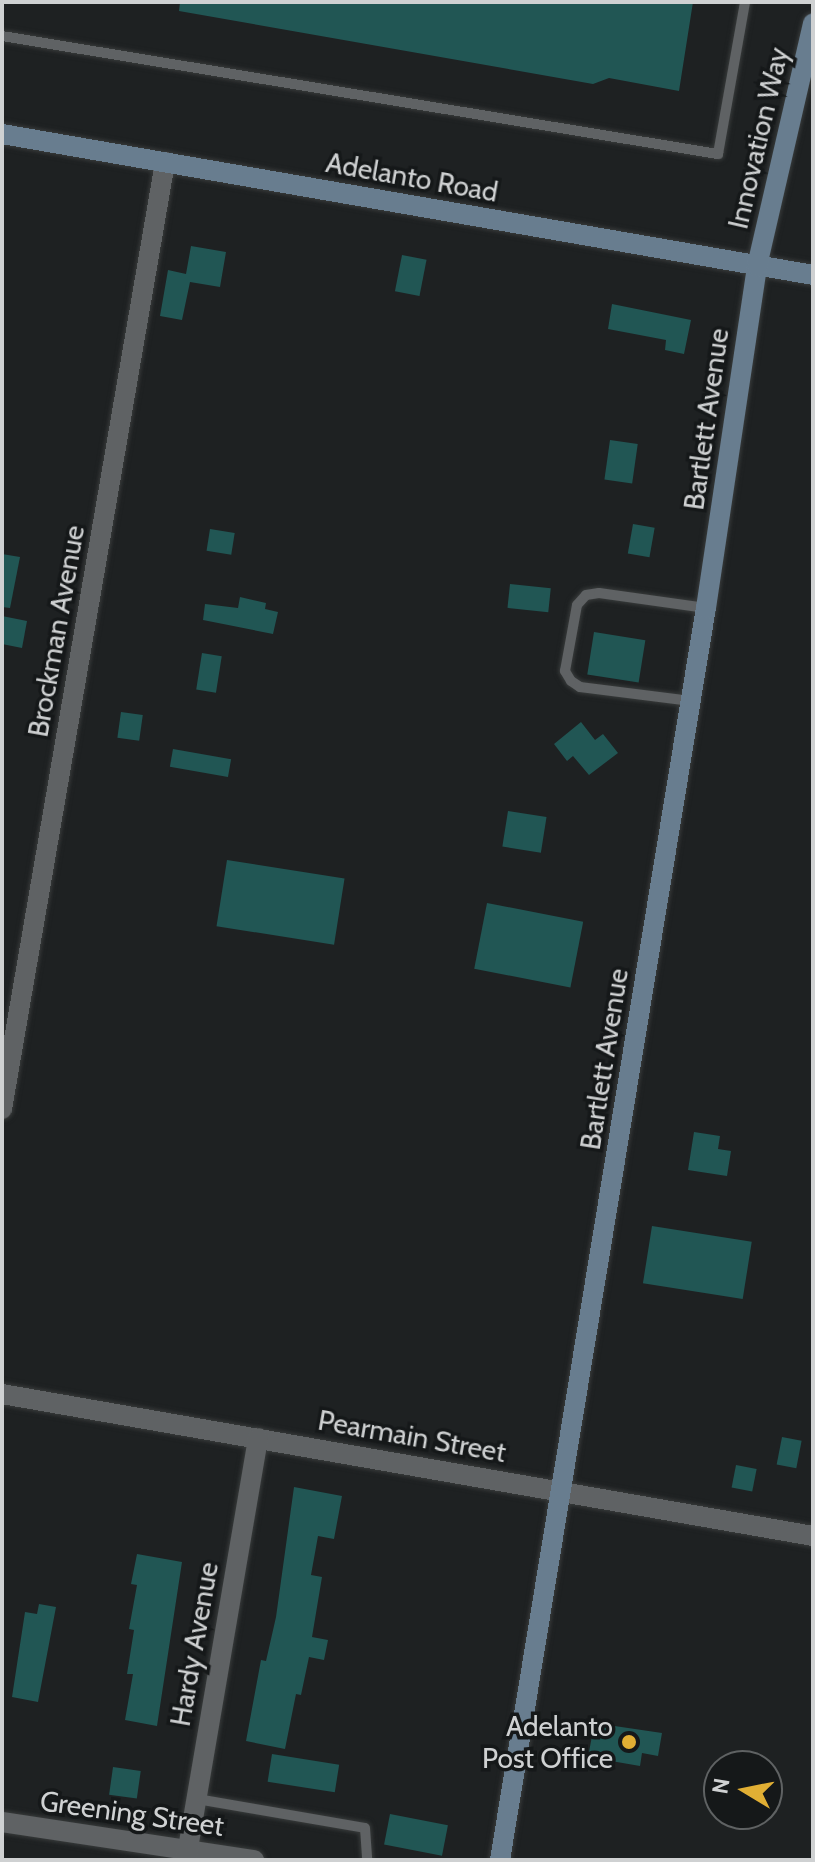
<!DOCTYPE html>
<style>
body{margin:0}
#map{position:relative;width:815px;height:1862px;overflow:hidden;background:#1e2122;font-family:Cabin,sans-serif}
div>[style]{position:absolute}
.building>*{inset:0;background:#215654;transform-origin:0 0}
.roads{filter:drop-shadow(0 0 2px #383b3b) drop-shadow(0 0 2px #383b3b)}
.lane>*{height:10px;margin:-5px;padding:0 5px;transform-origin:5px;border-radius:5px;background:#5f6264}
.street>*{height:20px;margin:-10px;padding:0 10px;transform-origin:10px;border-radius:10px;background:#5f6264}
.secondary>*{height:20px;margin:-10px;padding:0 10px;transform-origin:10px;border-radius:10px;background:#687d8f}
.dots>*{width:22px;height:22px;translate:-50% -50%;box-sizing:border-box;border:4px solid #151819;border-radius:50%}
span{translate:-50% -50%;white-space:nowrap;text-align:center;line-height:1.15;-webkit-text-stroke:7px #151819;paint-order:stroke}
.street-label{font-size:28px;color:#cfd1d2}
.poi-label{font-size:28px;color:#cfd1d2}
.right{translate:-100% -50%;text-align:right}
.frame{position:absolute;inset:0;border:4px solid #cfd1d2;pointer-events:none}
.north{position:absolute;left:703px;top:1750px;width:80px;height:80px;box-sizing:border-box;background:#151819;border:2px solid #5f6263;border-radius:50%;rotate:280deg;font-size:22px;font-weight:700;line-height:32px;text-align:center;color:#cfd1d2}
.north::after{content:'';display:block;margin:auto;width:28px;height:36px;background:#e1af34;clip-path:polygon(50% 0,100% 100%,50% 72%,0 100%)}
</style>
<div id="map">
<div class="building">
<div style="clip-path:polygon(180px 2px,693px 2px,679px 91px,609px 78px,593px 84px,179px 11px)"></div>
<div style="clip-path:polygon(191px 246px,226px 252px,220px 287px,190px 282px,182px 320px,160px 316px,168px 270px,186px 274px)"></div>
<div style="left:402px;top:255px;width:25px;height:37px;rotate:11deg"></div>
<div style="clip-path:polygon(612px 304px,691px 320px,684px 354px,665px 350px,666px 340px,608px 329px)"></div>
<div style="left:610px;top:440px;width:28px;height:40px;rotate:8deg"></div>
<div style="left:633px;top:524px;width:22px;height:30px;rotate:10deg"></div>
<div style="left:210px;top:529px;width:25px;height:22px;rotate:9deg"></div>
<div style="clip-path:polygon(2px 554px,20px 557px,10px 608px,2px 607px)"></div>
<div style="left:510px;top:584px;width:41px;height:24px;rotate:6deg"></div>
<div style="clip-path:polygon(240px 597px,266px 603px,265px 609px,278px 612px,273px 634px,203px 620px,205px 604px,238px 608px)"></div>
<div style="clip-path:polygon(2px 616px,27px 621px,22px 648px,2px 644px)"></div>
<div style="left:594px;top:632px;width:52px;height:43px;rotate:9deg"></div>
<div style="left:202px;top:653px;width:20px;height:37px;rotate:9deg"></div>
<div style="left:121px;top:712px;width:22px;height:26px;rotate:8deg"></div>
<div style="clip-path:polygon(581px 722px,595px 740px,603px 734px,618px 753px,589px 775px,573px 756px,567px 761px,554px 744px)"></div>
<div style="left:173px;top:749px;width:59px;height:18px;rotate:10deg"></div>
<div style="left:508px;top:811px;width:39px;height:36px;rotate:9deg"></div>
<div style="left:227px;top:860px;width:119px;height:67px;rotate:9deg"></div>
<div style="left:487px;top:903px;width:98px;height:67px;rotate:11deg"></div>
<div style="clip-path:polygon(694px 1132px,720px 1136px,718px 1149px,731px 1151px,727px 1176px,688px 1170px)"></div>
<div style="left:652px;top:1226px;width:101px;height:58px;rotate:9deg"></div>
<div style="left:782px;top:1437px;width:20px;height:28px;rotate:11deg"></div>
<div style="left:736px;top:1465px;width:21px;height:23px;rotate:11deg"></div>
<div style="clip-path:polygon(294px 1487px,342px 1496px,334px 1539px,318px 1536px,311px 1575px,322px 1577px,312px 1637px,328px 1640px,324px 1660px,309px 1657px,301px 1695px,296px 1694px,285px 1749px,246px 1741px,261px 1660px,266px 1661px,276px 1617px)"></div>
<div style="clip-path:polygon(137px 1554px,182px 1562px,157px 1726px,125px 1720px,133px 1674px,127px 1674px,134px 1630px,129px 1629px,137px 1585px,131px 1584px)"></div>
<div style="clip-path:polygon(39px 1604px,56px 1607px,38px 1702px,12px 1697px,25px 1612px,37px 1614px)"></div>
<div style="clip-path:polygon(601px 1724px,662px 1733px,658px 1756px,642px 1753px,640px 1766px,588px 1757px,592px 1736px,599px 1737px)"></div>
<div style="left:272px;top:1754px;width:68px;height:28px;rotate:9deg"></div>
<div style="left:113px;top:1767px;width:28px;height:28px;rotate:8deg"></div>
<div style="left:390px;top:1814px;width:59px;height:31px;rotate:11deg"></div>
</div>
<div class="roads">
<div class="lane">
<div style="left:2px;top:36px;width:726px;rotate:9.36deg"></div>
<div style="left:718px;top:154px;width:154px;rotate:-79.9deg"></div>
<div style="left:691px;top:701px;width:112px;rotate:-172.8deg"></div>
<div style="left:580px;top:687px;width:11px;rotate:-146deg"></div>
<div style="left:571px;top:681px;width:12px;rotate:-121deg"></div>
<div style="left:565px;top:671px;width:67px;rotate:-79.7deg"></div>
<div style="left:577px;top:605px;width:13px;rotate:-48deg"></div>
<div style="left:586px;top:595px;width:13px;rotate:-9deg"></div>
<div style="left:599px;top:593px;width:108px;rotate:8deg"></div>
<div style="left:197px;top:1799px;width:170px;rotate:9.8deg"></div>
<div style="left:365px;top:1828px;width:32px;rotate:86deg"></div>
</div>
<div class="street">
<div style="left:2px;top:1109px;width:961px;rotate:-80.23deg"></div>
<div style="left:2px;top:1394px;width:823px;rotate:9.93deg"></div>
<div style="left:2px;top:1822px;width:255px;rotate:8.6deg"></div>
<div style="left:186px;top:1860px;width:428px;rotate:-80.3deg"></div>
</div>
<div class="secondary">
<div style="left:2px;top:134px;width:823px;rotate:9.86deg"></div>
<div style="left:500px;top:1860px;width:1269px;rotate:-80.66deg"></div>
<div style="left:706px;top:608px;width:346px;rotate:-81.5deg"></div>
<div style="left:757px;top:266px;width:249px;rotate:-77deg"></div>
</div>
</div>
<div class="dots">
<div style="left:629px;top:1742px;background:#e1af34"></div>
</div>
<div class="street-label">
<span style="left:758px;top:138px;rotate:-77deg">Innovation Way</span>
<span style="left:412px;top:177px;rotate:10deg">Adelanto Road</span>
<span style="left:706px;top:419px;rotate:-82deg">Bartlett Avenue</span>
<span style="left:56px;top:631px;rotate:-80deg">Brockman Avenue</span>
<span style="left:604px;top:1059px;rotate:-81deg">Bartlett Avenue</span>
<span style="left:412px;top:1436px;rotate:10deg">Pearmain Street</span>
<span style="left:194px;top:1644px;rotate:-80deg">Hardy Avenue</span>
<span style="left:132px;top:1813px;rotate:8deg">Greening Street</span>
</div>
<div class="poi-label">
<span class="right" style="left:613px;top:1742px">Adelanto<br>Post Office</span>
</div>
<div class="frame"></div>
<div class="north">N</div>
</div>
